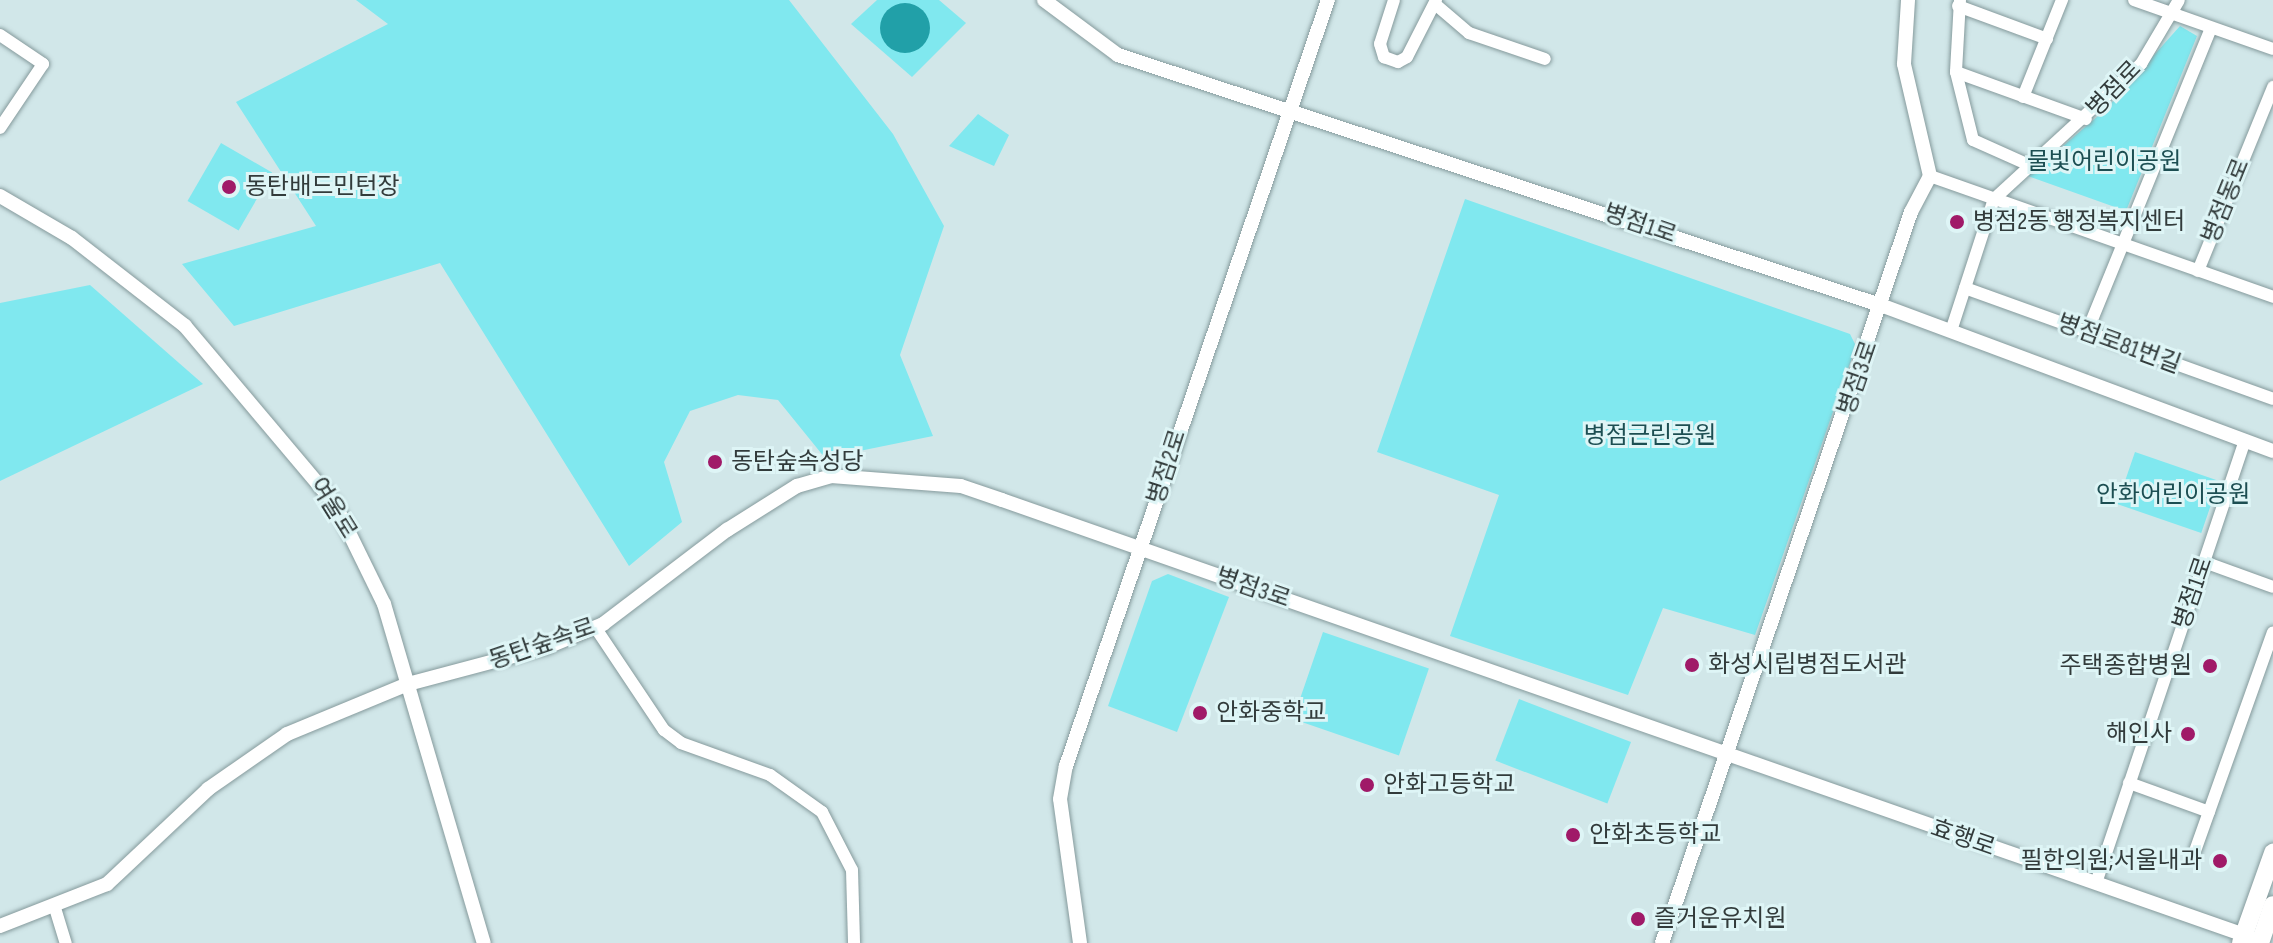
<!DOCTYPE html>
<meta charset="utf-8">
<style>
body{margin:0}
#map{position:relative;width:2273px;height:943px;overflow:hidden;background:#d1e7e9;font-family:"Sofia Sans Condensed","Noto Sans KR",sans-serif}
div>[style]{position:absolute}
.green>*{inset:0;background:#80e8ef;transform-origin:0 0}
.water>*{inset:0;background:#21a0a8}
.round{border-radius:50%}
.roads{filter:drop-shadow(0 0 2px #859a9c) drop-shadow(0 0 2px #859a9c)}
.minor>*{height:12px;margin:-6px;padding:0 6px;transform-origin:6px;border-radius:6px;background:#fff}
.tertiary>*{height:14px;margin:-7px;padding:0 7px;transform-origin:7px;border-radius:7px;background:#fff}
.primary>*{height:18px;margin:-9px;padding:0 9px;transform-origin:9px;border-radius:9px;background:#fff}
.dots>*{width:22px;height:22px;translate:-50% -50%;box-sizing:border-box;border:4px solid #def5f6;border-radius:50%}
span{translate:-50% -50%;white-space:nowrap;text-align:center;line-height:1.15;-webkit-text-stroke:6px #def5f6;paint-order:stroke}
.street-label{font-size:24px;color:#323b3b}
.park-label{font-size:24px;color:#1c4e52}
.poi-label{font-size:24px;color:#323b3b}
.left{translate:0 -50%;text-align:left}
.right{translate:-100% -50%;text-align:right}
</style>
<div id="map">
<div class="green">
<div style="clip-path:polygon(356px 0,789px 0,893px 134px,944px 226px,900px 355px,933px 436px,825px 458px,778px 400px,738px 395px,690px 411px,664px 462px,682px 522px,629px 566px,440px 263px,234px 326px,182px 264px,316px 226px,236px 102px,388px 24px)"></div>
<div style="clip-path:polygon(877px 0,939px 0,966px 23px,912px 77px,851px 24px)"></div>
<div style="clip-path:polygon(2180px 26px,2197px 36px,2126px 211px,2028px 176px,2105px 110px)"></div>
<div style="clip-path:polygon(978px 114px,1009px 135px,994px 166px,949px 146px)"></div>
<div style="left:221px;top:143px;width:59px;height:67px;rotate:30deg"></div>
<div style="clip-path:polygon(1465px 199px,1850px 334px,1856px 346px,1755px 635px,1663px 608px,1628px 695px,1450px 636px,1499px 495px,1377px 452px)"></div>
<div style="clip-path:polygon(90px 285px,203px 384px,0 481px,0 303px)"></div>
<div style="left:2135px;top:452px;width:89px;height:55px;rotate:19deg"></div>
<div style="clip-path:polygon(1168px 574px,1229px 597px,1177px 732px,1108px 706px,1152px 581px)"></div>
<div style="left:1323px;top:632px;width:112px;height:92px;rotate:19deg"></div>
<div style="left:1519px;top:699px;width:120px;height:66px;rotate:21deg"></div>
</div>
<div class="water">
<div class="round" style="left:880px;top:3px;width:50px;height:50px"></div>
</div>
<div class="roads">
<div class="minor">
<div style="left:1394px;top:0;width:46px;rotate:107.7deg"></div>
<div style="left:1380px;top:44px;width:14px;rotate:73deg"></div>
<div style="left:1384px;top:57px;width:15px;rotate:20deg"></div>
<div style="left:1398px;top:62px;width:10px;rotate:-29deg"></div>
<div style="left:1407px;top:57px;width:64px;rotate:-63deg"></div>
<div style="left:1960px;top:0;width:72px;rotate:93.2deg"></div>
<div style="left:1956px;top:72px;width:70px;rotate:76deg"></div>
<div style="left:1973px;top:140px;width:64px;rotate:24.1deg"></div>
<div style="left:2134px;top:0;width:147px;rotate:19.4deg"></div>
<div style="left:1435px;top:4px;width:45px;rotate:40.5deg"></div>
<div style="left:1469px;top:33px;width:80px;rotate:18.9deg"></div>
<div style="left:1958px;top:6px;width:95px;rotate:20.3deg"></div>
<div style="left:0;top:35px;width:52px;rotate:34deg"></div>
<div style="left:43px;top:64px;width:77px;rotate:123.9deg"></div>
<div style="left:1956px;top:72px;width:138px;rotate:19.9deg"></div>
<div style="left:2023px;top:97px;width:105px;rotate:-68.1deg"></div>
<div style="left:1930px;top:176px;width:364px;rotate:19.4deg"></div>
<div style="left:2198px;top:271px;width:199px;rotate:-67.8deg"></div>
<div style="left:1965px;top:288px;width:327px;rotate:19.8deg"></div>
<div style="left:1951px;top:331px;width:139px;rotate:-72deg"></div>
<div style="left:1994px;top:199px;width:200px;rotate:-42.6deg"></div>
<div style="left:2141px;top:64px;width:74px;rotate:-59.3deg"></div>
<div style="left:2087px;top:332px;width:328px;rotate:-67.8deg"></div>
<div style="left:2204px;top:562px;width:73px;rotate:19.9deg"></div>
<div style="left:595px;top:627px;width:124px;rotate:56.2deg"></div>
<div style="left:664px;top:730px;width:21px;rotate:37deg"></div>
<div style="left:681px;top:743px;width:95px;rotate:19.8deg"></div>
<div style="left:770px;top:775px;width:64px;rotate:35.4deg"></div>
<div style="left:822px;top:812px;width:65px;rotate:62.7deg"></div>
<div style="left:852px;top:870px;width:73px;rotate:88.4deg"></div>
<div style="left:2129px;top:783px;width:85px;rotate:19.9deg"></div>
<div style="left:2195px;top:851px;width:232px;rotate:-70.4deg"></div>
<div style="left:2096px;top:883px;width:467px;rotate:-71.4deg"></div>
<div style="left:55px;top:908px;width:37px;rotate:73deg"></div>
</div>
<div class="tertiary">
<div style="left:1044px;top:0;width:92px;rotate:36.6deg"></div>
<div style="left:1118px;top:55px;width:805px;rotate:18.16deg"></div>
<div style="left:1883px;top:306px;width:416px;rotate:20.4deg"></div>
<div style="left:0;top:196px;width:83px;rotate:30.3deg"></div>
<div style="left:72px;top:238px;width:143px;rotate:37.9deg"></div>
<div style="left:185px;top:326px;width:233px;rotate:49.9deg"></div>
<div style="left:335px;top:504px;width:111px;rotate:63.9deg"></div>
<div style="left:384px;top:604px;width:353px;rotate:73.6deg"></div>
<div style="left:0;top:926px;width:115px;rotate:-21.4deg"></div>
<div style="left:107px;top:884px;width:139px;rotate:-43.2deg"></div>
<div style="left:208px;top:789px;width:96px;rotate:-34.8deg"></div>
<div style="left:287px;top:734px;width:131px;rotate:-22.5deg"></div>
<div style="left:408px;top:684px;width:144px;rotate:-14.9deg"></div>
<div style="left:547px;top:647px;width:61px;rotate:-22.3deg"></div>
<div style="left:603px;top:624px;width:156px;rotate:-37.2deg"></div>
<div style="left:727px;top:530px;width:83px;rotate:-32.2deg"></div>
<div style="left:797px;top:486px;width:35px;rotate:-16deg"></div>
<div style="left:831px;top:476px;width:130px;rotate:4.4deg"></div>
<div style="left:961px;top:486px;width:43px;rotate:18.9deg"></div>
<div style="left:1002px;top:500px;width:1322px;rotate:19.3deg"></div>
<div style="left:1080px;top:943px;width:145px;rotate:-97.9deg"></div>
<div style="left:1060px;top:799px;width:34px;rotate:-80deg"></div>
<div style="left:1066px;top:766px;width:810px;rotate:-71.12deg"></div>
<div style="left:1662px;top:943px;width:772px;rotate:-71.19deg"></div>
<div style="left:1911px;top:212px;width:41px;rotate:-62.2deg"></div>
<div style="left:1930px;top:176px;width:115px;rotate:-103.1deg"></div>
<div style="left:1904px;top:64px;width:64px;rotate:-86.4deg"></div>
</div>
<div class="primary">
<div style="left:2241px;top:943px;width:96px;rotate:-70.4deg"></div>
<div style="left:2260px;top:943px;width:40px;rotate:-71.1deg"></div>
</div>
</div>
<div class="dots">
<div style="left:229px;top:187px;background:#a01a68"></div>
<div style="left:1957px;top:222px;background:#a01a68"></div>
<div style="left:715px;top:462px;background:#a01a68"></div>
<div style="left:1692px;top:665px;background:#a01a68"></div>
<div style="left:2210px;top:666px;background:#a01a68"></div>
<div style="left:1200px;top:713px;background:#a01a68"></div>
<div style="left:2188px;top:734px;background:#a01a68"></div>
<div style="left:1367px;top:785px;background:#a01a68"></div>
<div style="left:1573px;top:835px;background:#a01a68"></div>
<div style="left:2220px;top:861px;background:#a01a68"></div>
<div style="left:1638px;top:919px;background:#a01a68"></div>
</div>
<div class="street-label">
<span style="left:2114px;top:89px;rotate:-46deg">병점로</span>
<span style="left:2226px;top:201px;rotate:-68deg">병점동로</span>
<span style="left:1640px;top:224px;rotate:19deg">병점1로</span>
<span style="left:2119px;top:344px;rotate:20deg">병점로81번길</span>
<span style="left:1858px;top:378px;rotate:-71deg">병점3로</span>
<span style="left:1167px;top:467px;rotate:-72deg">병점2로</span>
<span style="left:333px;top:508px;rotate:58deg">여울로</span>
<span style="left:1253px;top:588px;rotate:19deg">병점3로</span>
<span style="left:2193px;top:593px;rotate:-71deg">병점1로</span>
<span style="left:542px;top:644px;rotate:-19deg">동탄숲속로</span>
<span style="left:1963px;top:838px;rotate:19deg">효행로</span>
</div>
<div class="park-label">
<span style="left:2104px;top:162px">물빛어린이공원</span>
<span style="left:1650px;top:436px">병점근린공원</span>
<span style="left:2173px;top:495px">안화어린이공원</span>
</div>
<div class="poi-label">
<span class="left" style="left:245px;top:187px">동탄배드민턴장</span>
<span class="left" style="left:1973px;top:222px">병점2동 행정복지센터</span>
<span class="left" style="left:731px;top:462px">동탄숲속성당</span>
<span class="left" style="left:1708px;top:665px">화성시립병점도서관</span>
<span class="right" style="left:2192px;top:666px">주택종합병원</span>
<span class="left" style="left:1216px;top:713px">안화중학교</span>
<span class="right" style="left:2172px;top:734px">해인사</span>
<span class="left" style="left:1383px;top:785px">안화고등학교</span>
<span class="left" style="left:1589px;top:835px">안화초등학교</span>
<span class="right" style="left:2202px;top:861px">필한의원;서울내과</span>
<span class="left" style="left:1654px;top:919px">즐거운유치원</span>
</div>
</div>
